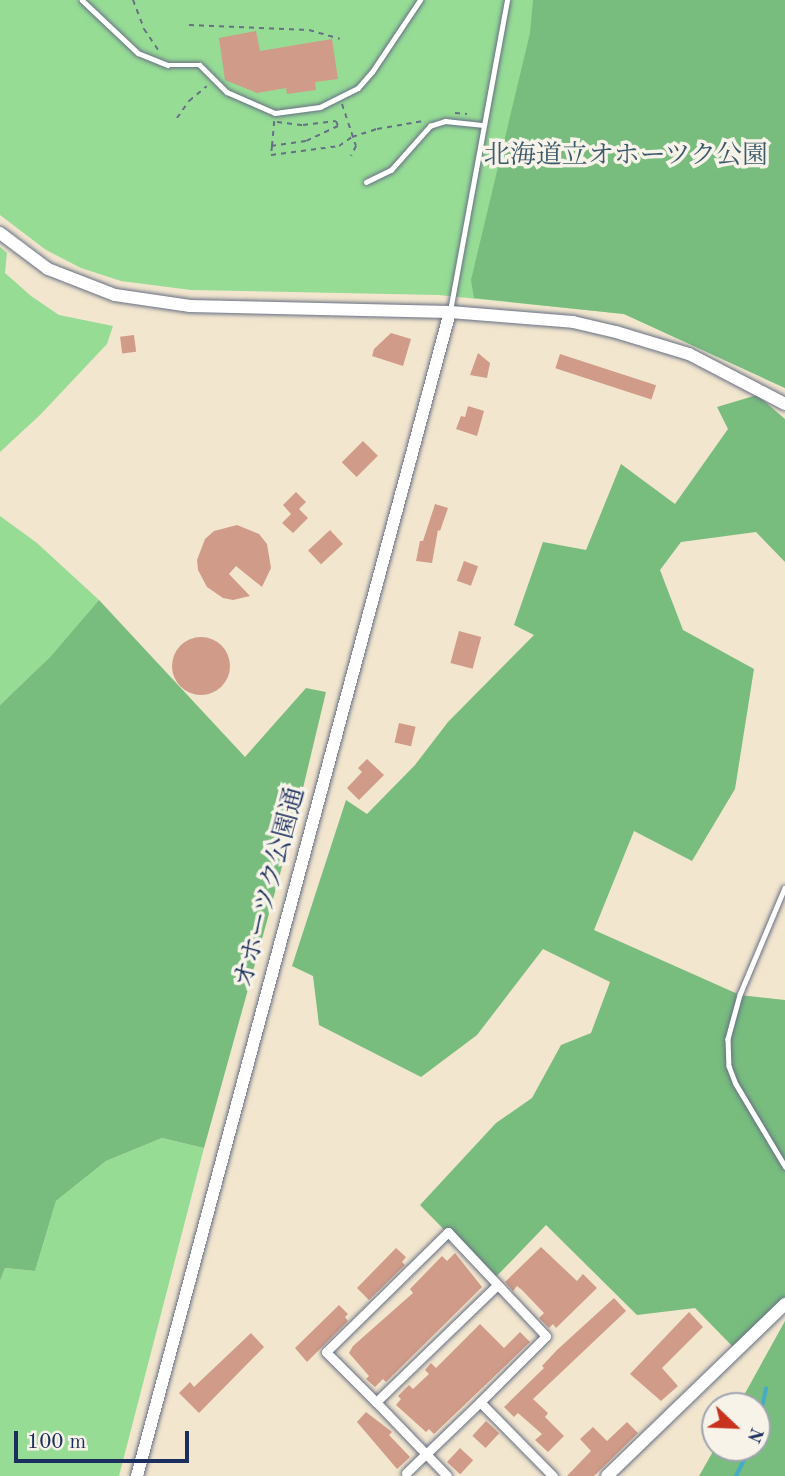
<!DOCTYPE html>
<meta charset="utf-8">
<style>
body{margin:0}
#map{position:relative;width:785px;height:1476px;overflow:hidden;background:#f2e6ce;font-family:"Old Standard TT","Noto Serif JP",serif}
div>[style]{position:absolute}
.green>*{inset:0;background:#96dc95}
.forest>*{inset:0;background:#78bc7e}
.stream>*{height:3.5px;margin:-1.75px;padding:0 1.75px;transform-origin:1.75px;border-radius:1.75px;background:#46acc6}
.building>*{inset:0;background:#d09b88;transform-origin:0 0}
.round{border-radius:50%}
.path>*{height:2px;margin-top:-1px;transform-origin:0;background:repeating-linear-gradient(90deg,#666f85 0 5px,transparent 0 10px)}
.roads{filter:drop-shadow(0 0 2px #666f85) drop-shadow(0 0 2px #666f85)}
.lane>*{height:4.5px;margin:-2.25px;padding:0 2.25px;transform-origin:2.25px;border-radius:2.25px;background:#fff}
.street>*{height:9px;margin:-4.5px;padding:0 4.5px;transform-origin:4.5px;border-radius:4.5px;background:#fff}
.secondary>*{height:12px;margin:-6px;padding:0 6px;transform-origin:6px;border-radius:6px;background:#fff}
span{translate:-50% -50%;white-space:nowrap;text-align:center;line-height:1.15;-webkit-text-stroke:7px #f7f3e8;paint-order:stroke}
.park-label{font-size:26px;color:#3a5a6c}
.street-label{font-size:26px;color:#1b2f5e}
.north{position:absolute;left:701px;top:1392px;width:70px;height:70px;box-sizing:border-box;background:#f7f3e8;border:2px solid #9fa5b1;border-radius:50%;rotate:113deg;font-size:19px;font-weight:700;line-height:28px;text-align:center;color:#1b2f5e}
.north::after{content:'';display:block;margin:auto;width:24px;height:32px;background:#c8321e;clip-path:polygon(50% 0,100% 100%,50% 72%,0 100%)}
.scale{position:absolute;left:14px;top:1431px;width:175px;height:32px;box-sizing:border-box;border:4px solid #1b2f5e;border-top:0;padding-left:9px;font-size:21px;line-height:24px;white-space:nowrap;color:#1b2f5e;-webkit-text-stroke:5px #f7f3e8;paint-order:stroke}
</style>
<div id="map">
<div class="green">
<div style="clip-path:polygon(0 0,785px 0,785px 388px,624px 314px,439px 295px,191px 290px,121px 281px,81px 268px,46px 250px,0 215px)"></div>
<div style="clip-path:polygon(0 247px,7px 253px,5px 273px,31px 296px,59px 315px,113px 326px,107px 344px,40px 415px,0 452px)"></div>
<div style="clip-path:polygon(0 516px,37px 543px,99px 600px,50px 657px,0 705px)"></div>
<div style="clip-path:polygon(162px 1138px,204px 1148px,119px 1476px,0 1476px,0 1281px,5px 1268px,35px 1271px,56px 1201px,106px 1161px)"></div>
</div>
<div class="forest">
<div style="clip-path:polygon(533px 0,785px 0,785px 388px,624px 314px,474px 298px,471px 280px,530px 33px)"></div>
<div style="clip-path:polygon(757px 395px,785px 419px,785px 562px,756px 532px,681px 542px,660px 570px,683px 630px,754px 669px,735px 789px,692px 861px,634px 831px,594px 930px,740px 995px,785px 1000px,785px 1304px,737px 1351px,695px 1308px,637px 1315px,546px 1225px,493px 1280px,420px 1205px,496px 1123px,532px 1098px,561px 1045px,591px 1033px,610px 982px,543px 949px,477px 1035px,421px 1077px,319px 1025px,313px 976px,292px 966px,346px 800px,367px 814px,415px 765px,448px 722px,534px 635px,514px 625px,543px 542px,586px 550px,621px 464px,675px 504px,728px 429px,717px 407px)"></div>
<div style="clip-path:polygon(99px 600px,245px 757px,306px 688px,326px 692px,298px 809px,204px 1148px,162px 1138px,106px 1161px,56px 1201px,35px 1271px,5px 1268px,0 1281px,0 705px,50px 657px)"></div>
<div style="clip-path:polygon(785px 1321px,785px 1476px,699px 1476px,715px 1448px,757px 1448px,757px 1406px,738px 1406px)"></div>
</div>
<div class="stream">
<div style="left:757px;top:1430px;width:42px;rotate:-77.6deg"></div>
<div style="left:736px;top:1476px;width:31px;rotate:-63deg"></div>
</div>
<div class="building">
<div style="clip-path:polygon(256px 31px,260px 51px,332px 39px,338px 79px,315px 82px,316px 90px,287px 94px,286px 88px,257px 93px,225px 80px,219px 38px)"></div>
<div style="clip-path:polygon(391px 333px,411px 339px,403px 366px,372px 356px,374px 349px)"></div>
<div style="left:134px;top:335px;width:17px;height:14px;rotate:83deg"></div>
<div style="clip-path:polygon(478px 353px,490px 363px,487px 378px,470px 375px)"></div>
<div style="left:560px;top:354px;width:101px;height:15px;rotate:18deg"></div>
<div style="clip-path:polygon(468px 406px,484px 411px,477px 436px,456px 429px,461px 416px,465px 417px)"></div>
<div style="left:363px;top:441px;width:21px;height:30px;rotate:45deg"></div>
<div style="clip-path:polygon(296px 492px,306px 502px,299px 509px,308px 518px,293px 533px,282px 523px,291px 514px,283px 505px)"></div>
<div style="clip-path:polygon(435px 504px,448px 508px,440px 531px,438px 530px,432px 563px,416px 561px,420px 541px,423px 541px)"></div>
<div style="clip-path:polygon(237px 525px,259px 534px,267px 544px,271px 568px,262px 587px,236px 566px,229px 574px,250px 596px,233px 600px,223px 598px,207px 587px,198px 570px,197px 560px,205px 539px,214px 531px)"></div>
<div style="left:330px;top:530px;width:19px;height:30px;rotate:47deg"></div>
<div style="left:464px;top:561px;width:15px;height:21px;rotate:20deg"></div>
<div style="left:459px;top:631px;width:23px;height:33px;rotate:15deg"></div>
<div class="round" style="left:172px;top:637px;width:58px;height:58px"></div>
<div style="left:399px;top:723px;width:17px;height:20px;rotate:13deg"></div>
<div style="clip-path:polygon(367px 759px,384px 775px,359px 800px,347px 788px,362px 772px,358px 768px)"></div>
<div style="clip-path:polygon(541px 1247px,577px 1281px,583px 1274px,597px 1288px,556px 1328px,553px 1324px,549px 1328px,539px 1318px,544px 1313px,522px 1290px,517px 1286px,513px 1291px,505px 1282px)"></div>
<div style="clip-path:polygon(396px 1248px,406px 1257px,402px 1262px,405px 1265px,369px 1300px,357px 1288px)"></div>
<div style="clip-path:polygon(455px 1253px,482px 1287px,386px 1382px,383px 1379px,375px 1387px,366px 1379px,369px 1376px,349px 1353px,353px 1346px,413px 1293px,410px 1289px,442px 1256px,447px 1261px)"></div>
<div style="clip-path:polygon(614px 1298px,626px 1311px,533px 1399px,548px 1413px,545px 1417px,564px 1436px,548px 1452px,535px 1440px,542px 1434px,518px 1413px,514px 1417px,504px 1407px,544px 1368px,542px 1366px,557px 1350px)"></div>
<div style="clip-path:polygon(339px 1305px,348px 1314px,345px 1317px,348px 1321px,307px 1362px,295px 1348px)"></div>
<div style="clip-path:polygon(689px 1312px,703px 1327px,662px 1368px,678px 1386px,661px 1401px,630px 1374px)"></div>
<div style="clip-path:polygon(480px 1324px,504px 1348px,520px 1332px,530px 1342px,434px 1434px,429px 1429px,426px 1432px,396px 1405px,401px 1399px,398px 1396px,409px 1385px,413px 1389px,429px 1374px,425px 1370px,431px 1363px,436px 1368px)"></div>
<div style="clip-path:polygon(251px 1333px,264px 1347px,199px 1413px,179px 1393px,190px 1382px,194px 1387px)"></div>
<div style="clip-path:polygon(366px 1412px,392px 1432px,389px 1435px,410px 1457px,397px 1469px,357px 1422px)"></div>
<div style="left:486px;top:1421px;width:18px;height:20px;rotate:43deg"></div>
<div style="clip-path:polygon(627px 1422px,638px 1433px,594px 1476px,567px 1476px,591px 1451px,580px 1439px,593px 1427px,607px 1441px)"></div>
<div style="left:460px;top:1448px;width:18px;height:19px;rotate:43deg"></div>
</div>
<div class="path">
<div style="left:133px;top:0;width:31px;rotate:69deg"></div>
<div style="left:144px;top:29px;width:29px;rotate:56deg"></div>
<div style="left:189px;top:25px;width:120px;rotate:2.4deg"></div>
<div style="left:309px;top:30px;width:32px;rotate:16deg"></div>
<div style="left:342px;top:104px;width:44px;rotate:71.6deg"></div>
<div style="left:356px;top:146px;width:11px;rotate:117deg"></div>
<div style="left:455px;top:113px;width:12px;rotate:5deg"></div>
<div style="left:177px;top:118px;width:21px;rotate:-55deg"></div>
<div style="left:189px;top:101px;width:23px;rotate:-40deg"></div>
<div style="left:277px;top:122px;width:26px;rotate:7deg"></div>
<div style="left:303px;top:125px;width:33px;rotate:-7deg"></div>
<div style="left:336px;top:121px;width:5px;rotate:68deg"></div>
<div style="left:338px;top:126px;width:35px;rotate:155deg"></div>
<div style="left:306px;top:141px;width:34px;rotate:172deg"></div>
<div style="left:272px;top:146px;width:9px;rotate:96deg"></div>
<div style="left:271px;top:155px;width:69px;rotate:-7.5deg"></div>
<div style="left:339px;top:146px;width:16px;rotate:-35deg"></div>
<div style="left:352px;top:137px;width:26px;rotate:-18deg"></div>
<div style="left:377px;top:129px;width:47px;rotate:-9.9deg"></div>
<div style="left:272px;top:146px;width:25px;rotate:-85deg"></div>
</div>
<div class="roads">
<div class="lane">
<div style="left:82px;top:0;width:77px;rotate:43.4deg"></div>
<div style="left:138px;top:53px;width:32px;rotate:22deg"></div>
<div style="left:168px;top:65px;width:32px"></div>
<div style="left:200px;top:65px;width:38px;rotate:45deg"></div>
<div style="left:227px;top:92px;width:52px;rotate:23.6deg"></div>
<div style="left:275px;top:113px;width:45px;rotate:-7.6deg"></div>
<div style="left:320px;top:107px;width:42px;rotate:-26.6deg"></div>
<div style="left:358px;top:88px;width:21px;rotate:-49deg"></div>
<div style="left:372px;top:72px;width:87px;rotate:-56.3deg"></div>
<div style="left:366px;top:182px;width:28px;rotate:-26deg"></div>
<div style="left:391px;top:170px;width:59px;rotate:-48.4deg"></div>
<div style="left:430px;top:126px;width:16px;rotate:-18deg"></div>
<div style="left:445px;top:121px;width:39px;rotate:6deg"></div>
<div style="left:450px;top:311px;width:316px;rotate:-79.6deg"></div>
<div style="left:785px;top:888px;width:116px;rotate:112.8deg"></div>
<div style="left:740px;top:995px;width:46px;rotate:105.3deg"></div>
<div style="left:728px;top:1039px;width:27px;rotate:88deg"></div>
<div style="left:729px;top:1066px;width:19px;rotate:69deg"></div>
<div style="left:736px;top:1084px;width:96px;rotate:59.1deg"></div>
</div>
<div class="street">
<div style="left:376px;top:1402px;width:168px;rotate:-44deg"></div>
<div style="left:480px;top:1402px;width:104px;rotate:45.4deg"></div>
<div style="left:406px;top:1473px;width:28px;rotate:-44deg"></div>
<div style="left:426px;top:1454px;width:75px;rotate:-43.9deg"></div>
<div style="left:480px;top:1402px;width:93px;rotate:-45deg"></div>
<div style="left:546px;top:1336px;width:143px;rotate:-133.3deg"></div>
<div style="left:448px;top:1232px;width:171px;rotate:135.5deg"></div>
<div style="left:326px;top:1352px;width:71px;rotate:45deg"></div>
<div style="left:376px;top:1402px;width:72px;rotate:46.1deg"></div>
<div style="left:426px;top:1454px;width:30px;rotate:46deg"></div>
</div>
<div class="secondary">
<div style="left:0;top:233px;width:60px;rotate:36.9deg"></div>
<div style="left:48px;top:269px;width:72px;rotate:21.2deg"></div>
<div style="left:115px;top:295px;width:76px;rotate:8.3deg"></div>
<div style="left:190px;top:306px;width:260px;rotate:1.3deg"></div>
<div style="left:450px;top:312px;width:123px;rotate:4.6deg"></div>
<div style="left:573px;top:322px;width:44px;rotate:13.1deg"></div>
<div style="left:616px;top:332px;width:76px;rotate:16.8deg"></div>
<div style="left:689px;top:354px;width:108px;rotate:27.5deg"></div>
<div style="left:137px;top:1476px;width:1205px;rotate:-74.95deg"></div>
<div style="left:607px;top:1476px;width:248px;rotate:-44deg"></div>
</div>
</div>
<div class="park-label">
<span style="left:626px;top:157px">北海道立オホーツク公園</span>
</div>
<div class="street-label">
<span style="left:271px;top:888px;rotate:-75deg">オホーツク公園通</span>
</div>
<div class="north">N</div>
<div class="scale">100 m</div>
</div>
